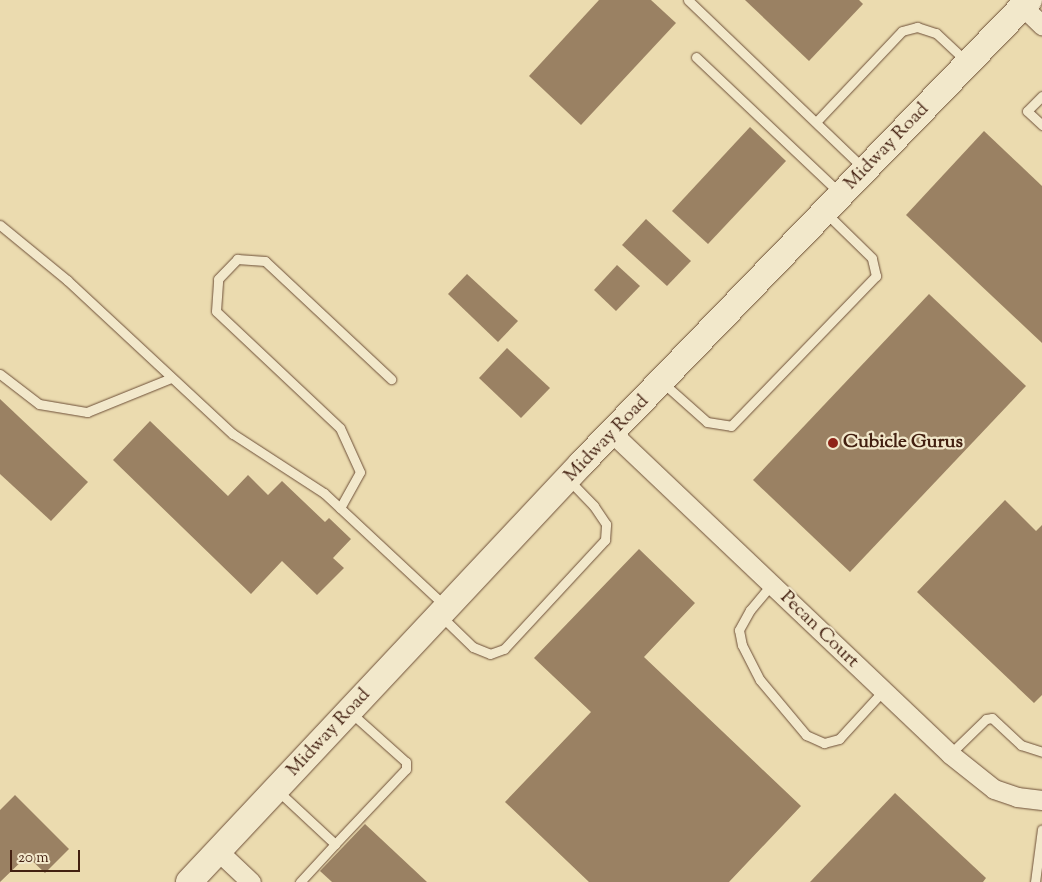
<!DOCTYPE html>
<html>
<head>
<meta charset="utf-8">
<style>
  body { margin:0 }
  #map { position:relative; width:1042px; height:882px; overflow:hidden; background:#ebdbaf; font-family:"Sorts Mill Goudy",serif }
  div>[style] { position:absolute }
  .building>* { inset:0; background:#9a8163 }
  .roads { filter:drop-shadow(0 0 1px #6d4f38) drop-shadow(0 0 1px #6d4f38) }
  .service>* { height:9px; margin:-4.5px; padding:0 4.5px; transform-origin:4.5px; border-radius:4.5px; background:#f2e8cb }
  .minor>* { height:19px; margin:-9.5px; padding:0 9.5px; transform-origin:9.5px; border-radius:9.5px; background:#f2e8cb }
  .secondary>* { height:26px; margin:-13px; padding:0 13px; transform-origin:13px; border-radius:13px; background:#f2e8cb }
  .dots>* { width:14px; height:14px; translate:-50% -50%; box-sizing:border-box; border:2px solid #f2e8cb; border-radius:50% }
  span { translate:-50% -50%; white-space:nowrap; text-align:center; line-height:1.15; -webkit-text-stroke:4.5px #f2e8cb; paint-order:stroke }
  .street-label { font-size:19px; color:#432011 }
  .poi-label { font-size:19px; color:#432011; font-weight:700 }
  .left { translate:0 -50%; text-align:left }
  .scale { position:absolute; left:10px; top:850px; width:70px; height:22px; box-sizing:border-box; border:2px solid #432011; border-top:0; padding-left:6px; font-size:15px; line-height:18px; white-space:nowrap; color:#432011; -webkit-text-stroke:4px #f2e8cb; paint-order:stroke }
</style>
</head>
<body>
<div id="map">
  <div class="building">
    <div style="clip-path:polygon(599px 0,651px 0,676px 23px,581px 125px,529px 76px)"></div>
    <div style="clip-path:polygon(745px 0,859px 0,863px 4px,809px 61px)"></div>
    <div style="clip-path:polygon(750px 127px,786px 161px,708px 244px,672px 211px)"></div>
    <div style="clip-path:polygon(984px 131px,1042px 186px,1042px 343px,906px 215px)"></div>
    <div style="clip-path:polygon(646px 219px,691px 261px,667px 286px,622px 245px)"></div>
    <div style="clip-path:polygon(617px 265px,640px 286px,616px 311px,594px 290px)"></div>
    <div style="clip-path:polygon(467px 274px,518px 321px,498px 342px,448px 294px)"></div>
    <div style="clip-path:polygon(929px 294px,1026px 386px,850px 572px,753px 480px)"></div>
    <div style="clip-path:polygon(507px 348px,550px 388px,521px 418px,479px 378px)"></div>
    <div style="clip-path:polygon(0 399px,88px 482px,51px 521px,0 474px)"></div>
    <div style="clip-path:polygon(150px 421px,228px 496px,248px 475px,268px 495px,282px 481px,325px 522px,329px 518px,351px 539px,333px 558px,344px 568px,317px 595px,282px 561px,251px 594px,113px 460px)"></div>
    <div style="clip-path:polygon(1005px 500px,1036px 531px,1042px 525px,1042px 695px,1034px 703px,917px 592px)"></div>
    <div style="clip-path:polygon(639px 549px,695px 603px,644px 657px,801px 806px,729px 882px,589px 882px,505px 802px,591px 712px,534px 658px)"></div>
    <div style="clip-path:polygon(895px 793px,986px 878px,983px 882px,810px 882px)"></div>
    <div style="clip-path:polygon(15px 795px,69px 849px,45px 873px,27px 856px,0 882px,0 810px)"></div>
    <div style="clip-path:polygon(365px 824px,427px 882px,332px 882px,320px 871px)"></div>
  </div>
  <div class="roads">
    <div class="service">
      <div style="left:688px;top:0;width:243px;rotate:43.8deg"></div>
      <div style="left:696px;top:57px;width:197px;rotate:43.4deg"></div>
      <div style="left:1042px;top:96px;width:21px;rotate:135deg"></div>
      <div style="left:1027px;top:111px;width:21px;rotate:43deg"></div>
      <div style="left:816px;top:122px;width:125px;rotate:-46.6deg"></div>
      <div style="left:902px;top:31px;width:16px;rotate:-15deg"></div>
      <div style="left:917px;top:27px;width:20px;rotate:18deg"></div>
      <div style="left:936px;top:33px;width:41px;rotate:43deg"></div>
      <div style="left:0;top:225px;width:87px;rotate:39.4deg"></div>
      <div style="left:67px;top:280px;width:226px;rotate:42.9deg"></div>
      <div style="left:233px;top:434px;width:108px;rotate:33deg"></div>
      <div style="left:324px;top:493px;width:166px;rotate:43deg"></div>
      <div style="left:0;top:374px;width:49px;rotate:37.6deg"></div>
      <div style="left:39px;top:404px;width:49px;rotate:9.5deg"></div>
      <div style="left:87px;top:412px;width:91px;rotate:-22deg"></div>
      <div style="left:662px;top:382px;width:60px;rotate:41.6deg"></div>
      <div style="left:707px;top:422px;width:24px;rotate:9deg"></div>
      <div style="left:731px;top:426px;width:209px;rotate:-46deg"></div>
      <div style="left:876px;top:276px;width:18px;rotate:-103deg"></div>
      <div style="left:872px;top:258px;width:63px;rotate:-135.6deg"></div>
      <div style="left:340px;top:508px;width:41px;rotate:-60.9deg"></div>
      <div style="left:360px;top:472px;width:48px;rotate:-114.4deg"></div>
      <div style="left:340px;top:428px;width:170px;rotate:-136.7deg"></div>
      <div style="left:216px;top:311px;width:32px;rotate:-86deg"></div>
      <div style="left:218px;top:279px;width:28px;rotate:-46deg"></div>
      <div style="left:237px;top:259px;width:28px;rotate:4deg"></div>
      <div style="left:265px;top:261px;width:173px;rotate:43.1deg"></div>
      <div style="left:771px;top:585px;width:33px;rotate:130deg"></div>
      <div style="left:750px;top:610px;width:23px;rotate:119deg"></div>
      <div style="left:739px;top:630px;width:15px;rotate:79deg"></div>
      <div style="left:742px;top:645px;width:39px;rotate:63deg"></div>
      <div style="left:760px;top:680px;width:72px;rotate:50.1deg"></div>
      <div style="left:806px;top:735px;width:20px;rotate:24deg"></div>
      <div style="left:824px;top:743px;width:16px;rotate:-15deg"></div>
      <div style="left:839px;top:739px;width:65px;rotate:-47.5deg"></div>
      <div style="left:442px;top:617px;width:43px;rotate:44.1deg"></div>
      <div style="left:473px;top:647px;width:18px;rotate:22deg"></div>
      <div style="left:490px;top:654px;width:15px;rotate:-20deg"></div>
      <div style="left:504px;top:649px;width:149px;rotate:-47.2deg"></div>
      <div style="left:605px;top:540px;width:16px;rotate:-86deg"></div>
      <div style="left:606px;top:524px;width:22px;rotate:-124deg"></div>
      <div style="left:594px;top:506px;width:36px;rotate:-134deg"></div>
      <div style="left:950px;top:754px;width:50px;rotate:-44.2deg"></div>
      <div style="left:986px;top:719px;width:6px;rotate:-9deg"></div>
      <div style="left:992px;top:718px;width:40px;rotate:43deg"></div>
      <div style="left:1021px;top:745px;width:22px;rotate:18deg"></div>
      <div style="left:278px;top:791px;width:78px;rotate:42.9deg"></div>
      <div style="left:335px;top:844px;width:52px;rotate:132.6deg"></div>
      <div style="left:335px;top:844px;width:103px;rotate:-46.6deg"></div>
      <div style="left:406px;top:769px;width:7px;rotate:-90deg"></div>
      <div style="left:406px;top:762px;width:75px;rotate:-138.2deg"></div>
      <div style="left:1035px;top:882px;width:53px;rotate:-82.5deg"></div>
    </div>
    <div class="minor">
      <div style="left:1022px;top:6px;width:28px;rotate:44deg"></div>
      <div style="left:612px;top:433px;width:466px;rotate:43.5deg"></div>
      <div style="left:950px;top:754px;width:56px;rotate:38.5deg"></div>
      <div style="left:994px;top:789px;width:24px;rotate:19deg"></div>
      <div style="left:1017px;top:797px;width:25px;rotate:7deg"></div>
      <div style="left:218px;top:851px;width:45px;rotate:43.2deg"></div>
    </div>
    <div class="secondary">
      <div style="left:189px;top:882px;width:573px;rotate:-46.84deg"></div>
      <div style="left:581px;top:464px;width:645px;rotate:-46.01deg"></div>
    </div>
  </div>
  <div class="dots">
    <div style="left:833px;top:443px;background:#8f2418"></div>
  </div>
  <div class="street-label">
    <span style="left:887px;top:147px;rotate:-46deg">Midway Road</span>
    <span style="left:607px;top:439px;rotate:-46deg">Midway Road</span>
    <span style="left:819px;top:630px;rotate:44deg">Pecan Court</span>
    <span style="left:329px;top:733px;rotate:-47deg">Midway Road</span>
  </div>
  <div class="poi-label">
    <span class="left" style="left:843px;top:443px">Cubicle Gurus</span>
  </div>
  <div class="scale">20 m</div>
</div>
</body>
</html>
